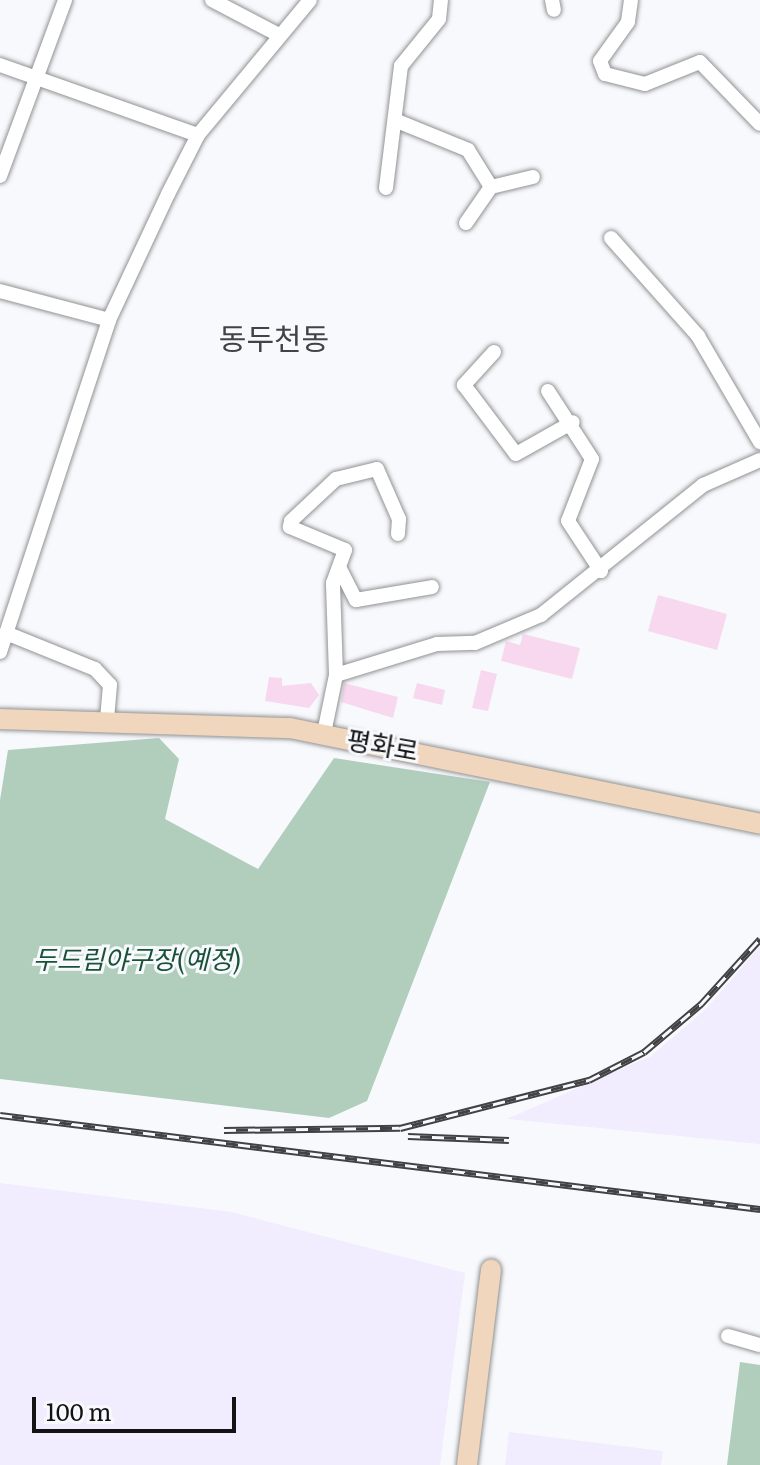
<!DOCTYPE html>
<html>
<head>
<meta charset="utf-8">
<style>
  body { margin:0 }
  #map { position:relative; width:760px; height:1465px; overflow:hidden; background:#f8f9fc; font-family:Literata,"Noto Sans KR",serif }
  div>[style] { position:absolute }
  .industrial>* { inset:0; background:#f1ecfe }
  .green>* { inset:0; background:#b1cebd }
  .building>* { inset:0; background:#f7d8ee }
  .roads { filter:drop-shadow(0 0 2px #919294) drop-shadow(0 0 2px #919294) }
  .street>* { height:14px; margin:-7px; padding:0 7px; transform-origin:7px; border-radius:7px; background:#fff }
  .secondary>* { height:20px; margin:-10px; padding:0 10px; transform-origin:10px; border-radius:10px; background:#f0d6bc }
  .rail>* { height:7px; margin-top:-3.5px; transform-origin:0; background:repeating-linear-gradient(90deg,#f8f9fc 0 12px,#424244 0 24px); box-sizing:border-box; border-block:2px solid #424244 }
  span { translate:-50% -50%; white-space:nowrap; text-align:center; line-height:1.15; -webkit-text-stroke:6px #f8f9fc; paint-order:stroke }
  .street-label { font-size:26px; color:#131314 }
  .park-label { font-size:26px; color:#195238; font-style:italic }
  .quarter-label { font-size:30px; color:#434345 }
  .scale { position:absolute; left:32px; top:1397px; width:204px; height:36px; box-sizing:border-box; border:4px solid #131314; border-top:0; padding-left:10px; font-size:24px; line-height:28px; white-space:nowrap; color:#131314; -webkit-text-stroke:6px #f8f9fc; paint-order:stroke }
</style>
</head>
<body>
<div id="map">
  <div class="industrial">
    <div style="clip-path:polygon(760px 946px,760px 1144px,507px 1119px,651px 1056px,706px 1009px)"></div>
    <div style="clip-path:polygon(0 1183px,231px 1212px,465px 1273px,440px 1465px,0 1465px)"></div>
    <div style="clip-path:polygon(509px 1432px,663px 1451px,661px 1465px,505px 1465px)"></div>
  </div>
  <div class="green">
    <div style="clip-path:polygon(159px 738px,179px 759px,165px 819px,258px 869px,334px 758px,490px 782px,367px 1101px,329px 1118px,0 1079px,0 800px,8px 750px)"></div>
    <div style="clip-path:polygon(740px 1362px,760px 1365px,760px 1465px,727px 1465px)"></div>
  </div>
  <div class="building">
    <div style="clip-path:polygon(658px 595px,727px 614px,717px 650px,648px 631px)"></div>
    <div style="clip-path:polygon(523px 634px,580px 648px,572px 679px,501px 661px,506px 641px,520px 645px)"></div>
    <div style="clip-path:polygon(481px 670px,497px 674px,488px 711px,472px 708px)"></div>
    <div style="clip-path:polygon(269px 677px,282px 678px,282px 686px,311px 683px,319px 695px,309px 708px,265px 701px)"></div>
    <div style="clip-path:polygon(344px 683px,398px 697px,393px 718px,341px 702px)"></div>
    <div style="clip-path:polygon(417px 683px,445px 690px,442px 705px,413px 698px)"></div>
  </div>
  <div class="roads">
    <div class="street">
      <div style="left:212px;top:0;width:76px;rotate:27.6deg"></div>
      <div style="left:552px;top:0;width:10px;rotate:79deg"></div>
      <div style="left:631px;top:0;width:22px;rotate:98deg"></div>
      <div style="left:628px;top:22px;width:48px;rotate:125.7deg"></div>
      <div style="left:600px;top:61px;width:14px;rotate:69deg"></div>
      <div style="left:605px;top:74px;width:41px;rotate:14deg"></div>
      <div style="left:645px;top:84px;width:59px;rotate:-21.8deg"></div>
      <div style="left:700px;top:62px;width:86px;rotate:45.9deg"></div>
      <div style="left:0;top:65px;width:210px;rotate:19.5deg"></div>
      <div style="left:397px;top:121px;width:77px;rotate:22.2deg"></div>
      <div style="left:468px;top:150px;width:44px;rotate:58.1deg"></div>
      <div style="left:0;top:176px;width:188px;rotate:-69.7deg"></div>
      <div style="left:386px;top:188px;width:123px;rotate:-83deg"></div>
      <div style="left:401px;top:66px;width:60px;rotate:-51deg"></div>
      <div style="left:439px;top:19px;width:19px;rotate:-84deg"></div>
      <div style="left:466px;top:223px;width:44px;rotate:-55.2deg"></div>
      <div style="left:491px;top:187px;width:43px;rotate:-13.4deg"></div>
      <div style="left:611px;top:238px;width:131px;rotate:48.4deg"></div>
      <div style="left:698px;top:336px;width:123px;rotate:59.7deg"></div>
      <div style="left:0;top:291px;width:113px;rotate:14.9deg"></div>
      <div style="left:494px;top:352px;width:45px;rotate:132.3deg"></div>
      <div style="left:464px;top:385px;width:86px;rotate:53deg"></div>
      <div style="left:516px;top:454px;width:65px;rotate:-29.3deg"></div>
      <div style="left:548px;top:391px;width:81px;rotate:57.1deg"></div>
      <div style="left:592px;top:459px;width:66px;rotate:111.2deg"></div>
      <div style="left:568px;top:521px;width:60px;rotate:56.6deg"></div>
      <div style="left:340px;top:569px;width:35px;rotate:63deg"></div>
      <div style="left:356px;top:600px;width:77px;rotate:-9.7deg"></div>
      <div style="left:6px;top:633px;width:96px;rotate:22deg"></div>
      <div style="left:95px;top:669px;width:22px;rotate:47deg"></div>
      <div style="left:110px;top:685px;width:35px;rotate:95deg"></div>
      <div style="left:0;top:652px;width:349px;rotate:-71.8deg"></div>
      <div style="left:109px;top:320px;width:139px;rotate:-64.9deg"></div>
      <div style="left:168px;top:194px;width:66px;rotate:-63deg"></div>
      <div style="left:198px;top:135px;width:175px;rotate:-50.3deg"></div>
      <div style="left:336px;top:675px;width:106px;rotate:-17.1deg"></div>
      <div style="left:437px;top:644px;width:38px;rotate:-2deg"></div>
      <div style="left:475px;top:643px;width:72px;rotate:-23deg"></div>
      <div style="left:541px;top:615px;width:208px;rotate:-38.7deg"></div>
      <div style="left:703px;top:485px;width:62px;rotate:-23.7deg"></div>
      <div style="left:324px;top:733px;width:59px;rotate:-78.3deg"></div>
      <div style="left:336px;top:675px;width:92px;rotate:-91.9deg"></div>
      <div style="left:333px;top:583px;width:35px;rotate:-70deg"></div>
      <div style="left:345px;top:550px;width:60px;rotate:-157.3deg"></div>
      <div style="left:290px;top:527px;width:6px;rotate:-81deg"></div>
      <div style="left:291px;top:521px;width:62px;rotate:-43deg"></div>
      <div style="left:336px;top:479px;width:42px;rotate:-13.7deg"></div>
      <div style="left:377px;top:469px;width:55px;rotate:66.3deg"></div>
      <div style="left:399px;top:519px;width:15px;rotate:94deg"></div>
      <div style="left:728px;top:1336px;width:33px;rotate:16deg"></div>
    </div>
    <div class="secondary">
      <div style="left:0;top:719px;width:290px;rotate:1.8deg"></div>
      <div style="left:290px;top:728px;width:480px;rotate:11.5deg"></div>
      <div style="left:467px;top:1465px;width:197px;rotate:-83deg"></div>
    </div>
  </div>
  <div class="rail">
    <div style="left:0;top:1115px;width:766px;rotate:7.05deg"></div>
    <div style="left:224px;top:1130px;width:176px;rotate:-0.7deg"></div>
    <div style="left:400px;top:1128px;width:195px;rotate:-14.3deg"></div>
    <div style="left:589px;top:1080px;width:62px;rotate:-27deg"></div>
    <div style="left:644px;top:1052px;width:75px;rotate:-40.1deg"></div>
    <div style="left:701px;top:1004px;width:88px;rotate:-47.8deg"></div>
    <div style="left:408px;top:1136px;width:101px;rotate:2.3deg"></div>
  </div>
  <div class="street-label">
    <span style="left:383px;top:744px;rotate:10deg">평화로</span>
  </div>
  <div class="park-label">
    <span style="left:137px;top:958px">두드림야구장(예정)</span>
  </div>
  <div class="quarter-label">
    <span style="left:274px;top:337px">동두천동</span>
  </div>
  <div class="scale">100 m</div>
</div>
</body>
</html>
